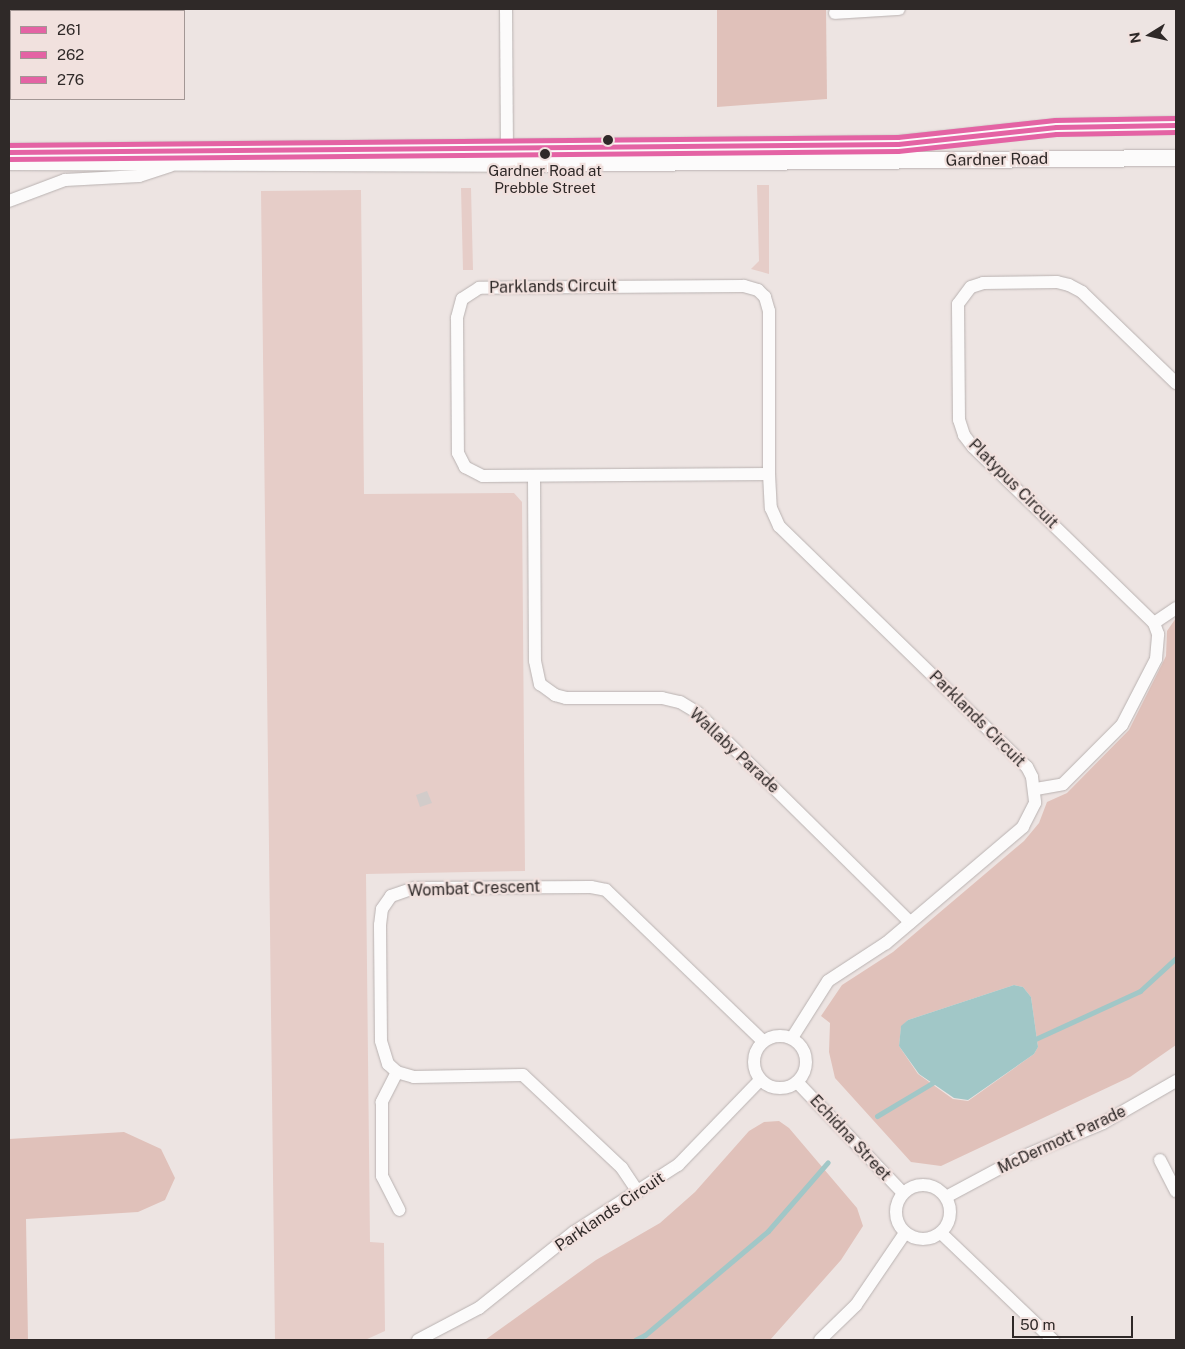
<!DOCTYPE html>
<html>
<head>
<meta charset="utf-8">
<style>
  body { margin:0 }
  #map { position:relative; width:1185px; height:1349px; overflow:hidden; background:#ede4e2; font-family:"Public Sans",sans-serif }
  div>[style] { position:absolute }
  .green>* { inset:0; background:#e6cdc8 }
  .forest>* { inset:0; background:#e0c1ba }
  .water>* { inset:0; background:#a1c7c7 }
  .stream>* { height:5px; margin:-2.5px; padding:0 2.5px; transform-origin:2.5px; border-radius:2.5px; background:#a1c7c7 }
  .building>* { inset:0; background:#d2ccca }
  .roads { filter:drop-shadow(0 0 1px #b9b2b1) drop-shadow(0 0 1px #b9b2b1) }
  .minor>* { height:12px; margin:-6px; padding:0 6px; transform-origin:6px; border-radius:6px; background:#fcfbfb }
  .minor>.ring { margin:-6px; padding:0; box-sizing:content-box; background:none; border:12px solid #fcfbfb; border-radius:50% }
  .tertiary>* { height:16px; margin:-8px; padding:0 8px; transform-origin:8px; border-radius:8px; background:#fcfbfb }
  .bus-1>* { height:5px; margin:-2.5px; padding:0 2.5px; transform-origin:2.5px; border-radius:2.5px; background:#e463a4 }
  .bus-2>* { height:5px; margin:-2.5px; padding:0 2.5px; transform-origin:2.5px; border-radius:2.5px; background:#e463a4 }
  .bus-3>* { height:5px; margin:-2.5px; padding:0 2.5px; transform-origin:2.5px; border-radius:2.5px; background:#e463a4 }
  .dots>* { width:14px; height:14px; translate:-50% -50%; box-sizing:border-box; border:2px solid #f1e1de; border-radius:50% }
  span { translate:-50% -50%; white-space:nowrap; text-align:center; line-height:1.15; -webkit-text-stroke:4.5px #f1e1de; paint-order:stroke }
  .bus-label { font-size:15px; color:#2f2928 }
  .street-label { font-size:16px; color:#2f2928 }
  .frame { position:absolute; inset:0; border:10px solid #2f2928; pointer-events:none }
  .legend { position:absolute; left:10px; top:10px; width:175px; height:90px; box-sizing:border-box; background:#f1e1de; border:1px solid #a39795; margin:0; padding:6px 9px; list-style:none; font-size:15px; color:#2f2928 }
  .legend li { display:flex; align-items:center; gap:10px; height:25px }
  .legend b { width:25px; border:1px solid #a39795 }
  .north { position:absolute; left:1125px; top:10px; width:50px; height:50px; -webkit-text-stroke:4px #f1e1de; paint-order:stroke; rotate:260deg; font-size:14px; font-weight:700; line-height:20px; text-align:center; color:#2f2928 }
  .north::after { content:''; display:block; margin:auto; width:18px; height:22px; background:#2f2928; clip-path:polygon(50% 0,100% 100%,50% 72%,0 100%) }
  .scale { position:absolute; left:1012px; top:1316px; width:121px; height:22px; box-sizing:border-box; border:2px solid #2f2928; border-top:0; padding-left:6px; font-size:15px; line-height:18px; white-space:nowrap; color:#2f2928; -webkit-text-stroke:4px #f1e1de; paint-order:stroke }
</style>
</head>
<body>
<div id="map">
  <div class="green">
    <div style="clip-path:polygon(757px 185px,769px 185px,769px 274px,751px 269px,759px 261px)"></div>
    <div style="clip-path:polygon(471px 188px,473px 270px,463px 270px,461px 188px)"></div>
    <div style="clip-path:polygon(361px 190px,364px 494px,514px 493px,522px 502px,525px 871px,366px 874px,370px 1242px,384px 1243px,385px 1331px,365px 1340px,275px 1340px,261px 191px)"></div>
  </div>
  <div class="forest">
    <div style="clip-path:polygon(717px 9px,826px 9px,827px 99px,717px 107px)"></div>
    <div style="clip-path:polygon(evenodd,1176px 618px,1176px 1045px,1130px 1077px,941px 1166px,911px 1162px,835px 1078px,829px 1052px,830px 1023px,821px 1016px,842px 985px,893px 952px,1024px 841px,1039px 823px,1047px 802px,1067px 793px,1129px 730px,1166px 656px,1167px 631px,1176px 618px,1014px 985px,1023px 987px,1031px 997px,1038px 1047px,1034px 1054px,968px 1101px,953px 1099px,918px 1074px,899px 1046px,901px 1027px,908px 1020px,1014px 985px)"></div>
    <div style="clip-path:polygon(779px 1121px,789px 1128px,857px 1208px,863px 1226px,841px 1260px,770px 1340px,485px 1340px,596px 1260px,660px 1223px,695px 1192px,749px 1131px,764px 1122px)"></div>
    <div style="clip-path:polygon(124px 1132px,161px 1149px,175px 1178px,165px 1200px,138px 1212px,26px 1219px,28px 1340px,9px 1340px,9px 1139px)"></div>
  </div>
  <div class="water">
    <div style="clip-path:polygon(1014px 985px,1023px 987px,1031px 997px,1038px 1047px,1034px 1054px,968px 1100px,954px 1098px,919px 1074px,899px 1046px,901px 1026px,908px 1020px)"></div>
  </div>
  <div class="stream">
    <div style="left:1031px;top:1041px;width:120px;rotate:-24.6deg"></div>
    <div style="left:1140px;top:991px;width:49px;rotate:-42.5deg"></div>
    <div style="left:877px;top:1116px;width:66px;rotate:-30.8deg"></div>
    <div style="left:635px;top:1340px;width:11px;rotate:-27deg"></div>
    <div style="left:645px;top:1335px;width:161px;rotate:-40.2deg"></div>
    <div style="left:768px;top:1231px;width:91px;rotate:-49deg"></div>
  </div>
  <div class="building">
    <div style="clip-path:polygon(427px 791px,432px 803px,420px 807px,416px 795px)"></div>
  </div>
  <div class="roads">
    <div class="minor">
      <div style="left:506px;top:9px;width:137px;rotate:89.6deg"></div>
      <div style="left:835px;top:13px;width:64px;rotate:-3.6deg"></div>
      <div style="left:9px;top:201px;width:60px;rotate:-20.6deg"></div>
      <div style="left:65px;top:180px;width:74px;rotate:-3.1deg"></div>
      <div style="left:139px;top:176px;width:33px;rotate:-18deg"></div>
      <div style="left:769px;top:474px;width:163px;rotate:-90deg"></div>
      <div style="left:769px;top:311px;width:15px;rotate:-106deg"></div>
      <div style="left:765px;top:297px;width:10px;rotate:-135deg"></div>
      <div style="left:758px;top:290px;width:15px;rotate:-164deg"></div>
      <div style="left:744px;top:286px;width:265px;rotate:179.6deg"></div>
      <div style="left:479px;top:288px;width:20px;rotate:147deg"></div>
      <div style="left:462px;top:299px;width:20px;rotate:105deg"></div>
      <div style="left:457px;top:318px;width:135px;rotate:89.6deg"></div>
      <div style="left:458px;top:453px;width:16px;rotate:63deg"></div>
      <div style="left:465px;top:467px;width:20px;rotate:27deg"></div>
      <div style="left:483px;top:476px;width:286px;rotate:-0.4deg"></div>
      <div style="left:769px;top:474px;width:34px;rotate:87deg"></div>
      <div style="left:771px;top:508px;width:20px;rotate:66deg"></div>
      <div style="left:779px;top:526px;width:346px;rotate:44.2deg"></div>
      <div style="left:1027px;top:767px;width:11px;rotate:63deg"></div>
      <div style="left:1032px;top:777px;width:26px;rotate:83deg"></div>
      <div style="left:1035px;top:803px;width:27px;rotate:117deg"></div>
      <div style="left:1023px;top:827px;width:180px;rotate:139.7deg"></div>
      <div style="left:886px;top:943px;width:69px;rotate:146.8deg"></div>
      <div style="left:828px;top:981px;width:67px;rotate:122.3deg"></div>
      <div style="left:534px;top:477px;width:184px;rotate:89.7deg"></div>
      <div style="left:535px;top:661px;width:24px;rotate:78deg"></div>
      <div style="left:540px;top:684px;width:19px;rotate:36deg"></div>
      <div style="left:555px;top:695px;width:11px;rotate:15deg"></div>
      <div style="left:566px;top:698px;width:96px"></div>
      <div style="left:662px;top:698px;width:18px;rotate:13deg"></div>
      <div style="left:680px;top:702px;width:21px;rotate:31deg"></div>
      <div style="left:698px;top:713px;width:298px;rotate:44.6deg"></div>
      <div style="left:1154px;top:623px;width:27px;rotate:-34deg"></div>
      <div style="left:1036px;top:789px;width:27px;rotate:-10deg"></div>
      <div style="left:1063px;top:784px;width:83px;rotate:-45deg"></div>
      <div style="left:1122px;top:725px;width:74px;rotate:-62.7deg"></div>
      <div style="left:1156px;top:659px;width:25px;rotate:-85deg"></div>
      <div style="left:1158px;top:634px;width:12px;rotate:-110deg"></div>
      <div style="left:1154px;top:623px;width:252px;rotate:-135.8deg"></div>
      <div style="left:973px;top:447px;width:15px;rotate:-127deg"></div>
      <div style="left:964px;top:435px;width:16px;rotate:-108deg"></div>
      <div style="left:959px;top:420px;width:116px;rotate:-90.5deg"></div>
      <div style="left:958px;top:304px;width:21px;rotate:-53deg"></div>
      <div style="left:971px;top:287px;width:13px;rotate:-18deg"></div>
      <div style="left:983px;top:283px;width:74px;rotate:-0.8deg"></div>
      <div style="left:1057px;top:282px;width:12px;rotate:14deg"></div>
      <div style="left:1069px;top:285px;width:15px;rotate:28deg"></div>
      <div style="left:1082px;top:292px;width:131px;rotate:44.1deg"></div>
      <div class="ring" style="left:754px;top:1036px;width:40px;height:40px"></div>
      <div style="left:397px;top:1072px;width:34px;rotate:117deg"></div>
      <div style="left:382px;top:1102px;width:74px;rotate:90deg"></div>
      <div style="left:382px;top:1176px;width:38px;rotate:63deg"></div>
      <div style="left:797px;top:1082px;width:153px;rotate:46.3deg"></div>
      <div style="left:1160px;top:1160px;width:35px;rotate:63deg"></div>
      <div class="ring" style="left:896px;top:1185px;width:42px;height:42px"></div>
      <div style="left:638px;top:1192px;width:29px;rotate:-124deg"></div>
      <div style="left:622px;top:1168px;width:136px;rotate:-136.8deg"></div>
      <div style="left:523px;top:1075px;width:109px;rotate:178.9deg"></div>
      <div style="left:414px;top:1077px;width:18px;rotate:-164deg"></div>
      <div style="left:397px;top:1072px;width:12px;rotate:-138deg"></div>
      <div style="left:388px;top:1064px;width:24px;rotate:-107deg"></div>
      <div style="left:381px;top:1041px;width:116px;rotate:-90.5deg"></div>
      <div style="left:380px;top:925px;width:16px;rotate:-83deg"></div>
      <div style="left:382px;top:909px;width:16px;rotate:-55deg"></div>
      <div style="left:391px;top:896px;width:24px;rotate:-19deg"></div>
      <div style="left:414px;top:888px;width:177px;rotate:-0.3deg"></div>
      <div style="left:591px;top:887px;width:15px;rotate:11deg"></div>
      <div style="left:606px;top:890px;width:218px;rotate:43.9deg"></div>
      <div style="left:946px;top:1197px;width:81px;rotate:-28.2deg"></div>
      <div style="left:1017px;top:1159px;width:93px;rotate:-22.7deg"></div>
      <div style="left:1103px;top:1123px;width:84px;rotate:-29.9deg"></div>
      <div style="left:941px;top:1233px;width:155px;rotate:43.7deg"></div>
      <div style="left:418px;top:1340px;width:69px;rotate:-27.7deg"></div>
      <div style="left:479px;top:1308px;width:122px;rotate:-38.7deg"></div>
      <div style="left:574px;top:1232px;width:124px;rotate:-32.8deg"></div>
      <div style="left:678px;top:1165px;width:118px;rotate:-46deg"></div>
      <div style="left:820px;top:1340px;width:50px;rotate:-44.2deg"></div>
      <div style="left:856px;top:1305px;width:87px;rotate:-55.8deg"></div>
    </div>
    <div class="tertiary">
      <div style="left:9px;top:152px;width:889px;rotate:-0.52deg"></div>
      <div style="left:898px;top:144px;width:159px;rotate:-6.1deg"></div>
      <div style="left:1056px;top:127px;width:120px;rotate:-1deg"></div>
      <div style="left:9px;top:162px;width:498px;rotate:0.2deg"></div>
      <div style="left:507px;top:164px;width:669px;rotate:-0.51deg"></div>
    </div>
  </div>
  <div class="bus-1">
    <div style="left:9px;top:152px;width:889px;rotate:-0.52deg"></div>
    <div style="left:898px;top:144px;width:159px;rotate:-6.1deg"></div>
    <div style="left:1056px;top:127px;width:120px;rotate:-1deg"></div>
  </div>
  <div class="bus-2">
    <div style="left:9px;top:159px;width:889px;rotate:-0.52deg"></div>
    <div style="left:898px;top:151px;width:159px;rotate:-6.1deg"></div>
    <div style="left:1056px;top:134px;width:120px;rotate:-1deg"></div>
  </div>
  <div class="bus-3">
    <div style="left:9px;top:145px;width:889px;rotate:-0.52deg"></div>
    <div style="left:898px;top:137px;width:158px;rotate:-6.2deg"></div>
    <div style="left:1055px;top:120px;width:121px;rotate:-0.9deg"></div>
  </div>
  <div class="dots">
    <div style="left:608px;top:140px;background:#2f2928"></div>
    <div style="left:545px;top:154px;background:#2f2928"></div>
  </div>
  <div class="bus-label">
    <span style="left:545px;top:179px">Gardner Road at<br>Prebble Street</span>
  </div>
  <div class="street-label">
    <span style="left:997px;top:160px;rotate:-1deg">Gardner Road</span>
    <span style="left:553px;top:287px;rotate:-1deg">Parklands Circuit</span>
    <span style="left:1013px;top:484px;rotate:45deg">Platypus Circuit</span>
    <span style="left:977px;top:719px;rotate:45deg">Parklands Circuit</span>
    <span style="left:734px;top:751px;rotate:43deg">Wallaby Parade</span>
    <span style="left:474px;top:889px;rotate:-2deg">Wombat Crescent</span>
    <span style="left:850px;top:1138px;rotate:47deg">Echidna Street</span>
    <span style="left:1062px;top:1140px;rotate:-25deg">McDermott Parade</span>
    <span style="left:610px;top:1212px;rotate:-34deg">Parklands Circuit</span>
  </div>
  <div class="frame"></div>
  <ul class="legend">
  <li><b style="height:6px;background:#e463a4"></b>261</li>
  <li><b style="height:6px;background:#e463a4"></b>262</li>
  <li><b style="height:6px;background:#e463a4"></b>276</li>
  </ul>
  <div class="north">N</div>
  <div class="scale">50 m</div>
</div>
</body>
</html>
